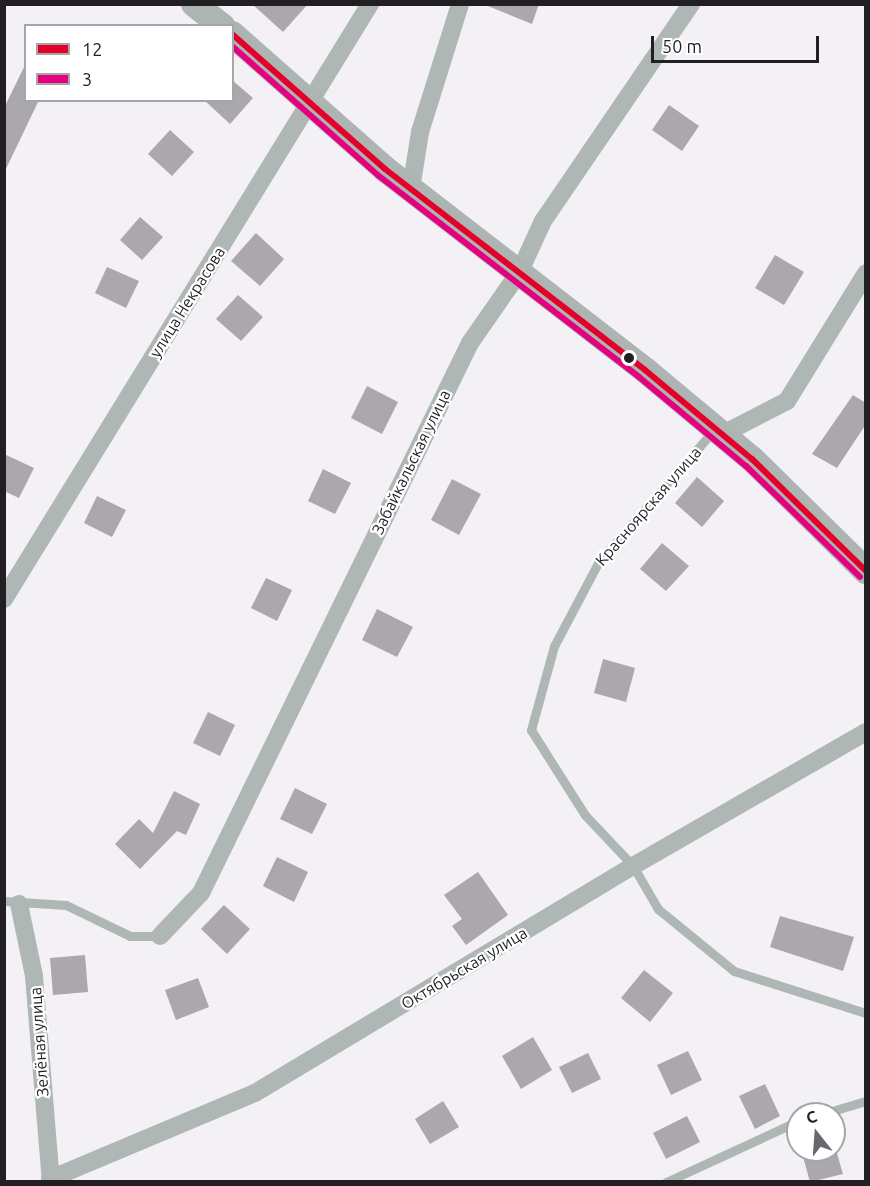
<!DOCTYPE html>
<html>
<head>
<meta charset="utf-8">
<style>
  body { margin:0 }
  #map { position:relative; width:870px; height:1186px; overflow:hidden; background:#f3f0f6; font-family:Ubuntu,sans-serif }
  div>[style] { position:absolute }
  .building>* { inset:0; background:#aaa8ac }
  .lane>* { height:9px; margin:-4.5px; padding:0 4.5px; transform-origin:4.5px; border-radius:4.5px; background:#aeb7b3 }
  .street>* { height:18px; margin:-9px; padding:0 9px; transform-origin:9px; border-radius:9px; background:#aeb7b3 }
  .secondary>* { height:26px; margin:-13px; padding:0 13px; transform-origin:13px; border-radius:13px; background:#adb5b3 }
  .bus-1>* { height:6px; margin:-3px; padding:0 3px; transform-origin:3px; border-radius:3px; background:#e4002b }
  .bus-2>* { height:6px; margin:-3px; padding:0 3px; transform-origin:3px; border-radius:3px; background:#e5007d }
  .dots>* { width:16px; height:16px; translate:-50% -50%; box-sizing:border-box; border:3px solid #fff; border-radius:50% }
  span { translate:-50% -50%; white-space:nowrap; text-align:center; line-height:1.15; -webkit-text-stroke:4.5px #fff; paint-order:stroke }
  .street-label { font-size:16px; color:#211f23 }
  .frame { position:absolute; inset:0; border:6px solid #211f23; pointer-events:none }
  .legend { position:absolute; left:24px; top:24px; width:210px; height:78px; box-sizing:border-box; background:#fff; border:2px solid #a6a5a7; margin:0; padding:8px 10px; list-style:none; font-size:18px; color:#211f23 }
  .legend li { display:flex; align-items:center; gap:12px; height:30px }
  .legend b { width:30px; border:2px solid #a6a5a7 }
  .north { position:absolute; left:786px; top:1102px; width:60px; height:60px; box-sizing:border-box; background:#fff; border:2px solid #a6a5a7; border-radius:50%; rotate:343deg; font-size:16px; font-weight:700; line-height:24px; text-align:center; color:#211f23 }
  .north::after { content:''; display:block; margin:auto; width:21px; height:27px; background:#6a686d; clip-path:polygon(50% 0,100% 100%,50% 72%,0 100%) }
  .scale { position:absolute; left:651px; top:36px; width:168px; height:27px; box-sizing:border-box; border:3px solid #211f23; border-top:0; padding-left:8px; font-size:18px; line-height:21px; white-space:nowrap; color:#211f23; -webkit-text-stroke:4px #fff; paint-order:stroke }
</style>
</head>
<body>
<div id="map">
  <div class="building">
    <div style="clip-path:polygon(252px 4px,308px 4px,283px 32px)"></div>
    <div style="clip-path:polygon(483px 4px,539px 4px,532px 24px)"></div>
    <div style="clip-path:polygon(26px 63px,26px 100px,39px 100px,4px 173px,4px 108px)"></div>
    <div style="clip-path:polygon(232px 80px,253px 98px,230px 124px,204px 100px,232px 100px)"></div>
    <div style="clip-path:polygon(669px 105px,699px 126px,682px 151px,652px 130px)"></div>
    <div style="clip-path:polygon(170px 130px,194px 152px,172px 176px,148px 154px)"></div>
    <div style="clip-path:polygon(140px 217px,163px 237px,142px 260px,120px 240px)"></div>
    <div style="clip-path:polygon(256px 233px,284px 259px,260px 286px,231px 261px)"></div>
    <div style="clip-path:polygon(775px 255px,804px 272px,784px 305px,755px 288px)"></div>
    <div style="clip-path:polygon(107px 267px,139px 281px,126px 308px,95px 293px)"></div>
    <div style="clip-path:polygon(238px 295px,263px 317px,241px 341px,216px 319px)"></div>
    <div style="clip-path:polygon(367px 386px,398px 402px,382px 434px,351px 418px)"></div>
    <div style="clip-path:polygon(853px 395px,866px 403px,866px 424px,837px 468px,812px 454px)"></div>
    <div style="clip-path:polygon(4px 454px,34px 468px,19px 498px,4px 491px)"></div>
    <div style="clip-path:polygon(323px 469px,351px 483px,335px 514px,308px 501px)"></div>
    <div style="clip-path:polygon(697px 477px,724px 501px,702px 527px,675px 503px)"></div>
    <div style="clip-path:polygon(452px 479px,481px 494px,459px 535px,431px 520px)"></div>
    <div style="clip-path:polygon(97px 496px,126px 510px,112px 537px,84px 523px)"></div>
    <div style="clip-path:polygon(662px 543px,689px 566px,666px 591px,640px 569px)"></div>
    <div style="clip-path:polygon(266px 578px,292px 590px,277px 621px,251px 608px)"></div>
    <div style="clip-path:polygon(377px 609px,413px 627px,397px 657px,362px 640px)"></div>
    <div style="clip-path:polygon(603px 659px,635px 668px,626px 702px,594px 693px)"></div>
    <div style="clip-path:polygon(208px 712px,235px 725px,220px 756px,193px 743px)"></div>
    <div style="clip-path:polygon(295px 788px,327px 804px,312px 834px,280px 819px)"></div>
    <div style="clip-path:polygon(174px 791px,200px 804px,186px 835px,177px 831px,140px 869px,115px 844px,139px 819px,153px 833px)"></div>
    <div style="clip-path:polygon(277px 857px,308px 872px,294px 902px,263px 886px)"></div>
    <div style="clip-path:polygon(478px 872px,508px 915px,466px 945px,452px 926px,462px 919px,444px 895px)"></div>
    <div style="clip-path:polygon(224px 905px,250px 929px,227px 954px,201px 929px)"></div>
    <div style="clip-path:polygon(780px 916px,854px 937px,843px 971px,770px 947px)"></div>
    <div style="clip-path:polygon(85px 955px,88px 992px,53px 995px,50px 958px)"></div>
    <div style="clip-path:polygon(644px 970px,673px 993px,650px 1022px,621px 998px)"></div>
    <div style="clip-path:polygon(198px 978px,209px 1007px,176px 1020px,165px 990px)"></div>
    <div style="clip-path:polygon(533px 1037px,552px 1070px,521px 1089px,502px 1056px)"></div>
    <div style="clip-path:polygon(688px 1051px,702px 1080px,671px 1095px,657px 1065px)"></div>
    <div style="clip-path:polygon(588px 1053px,601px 1079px,572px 1093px,559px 1067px)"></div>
    <div style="clip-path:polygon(765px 1084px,780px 1116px,755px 1129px,739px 1096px)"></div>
    <div style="clip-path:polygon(443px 1101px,459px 1127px,430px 1144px,415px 1119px)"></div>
    <div style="clip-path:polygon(687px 1116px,700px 1142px,666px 1159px,653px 1133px)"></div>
    <div style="clip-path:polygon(814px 1150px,836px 1150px,843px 1174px,810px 1182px,802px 1153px)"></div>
  </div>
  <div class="lane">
    <div style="left:713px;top:431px;width:175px;rotate:131.1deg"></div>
    <div style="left:598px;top:563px;width:94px;rotate:117.9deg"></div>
    <div style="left:554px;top:646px;width:87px;rotate:105.3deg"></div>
    <div style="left:531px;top:730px;width:101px;rotate:57.6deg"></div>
    <div style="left:585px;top:815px;width:70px;rotate:46.7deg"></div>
    <div style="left:633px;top:866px;width:50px;rotate:59.8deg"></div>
    <div style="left:658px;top:909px;width:98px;rotate:39.2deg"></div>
    <div style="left:734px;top:971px;width:139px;rotate:17.7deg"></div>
    <div style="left:4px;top:901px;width:62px;rotate:3.7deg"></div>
    <div style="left:66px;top:905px;width:71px;rotate:25.8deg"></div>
    <div style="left:130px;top:936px;width:30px"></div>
    <div style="left:822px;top:1114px;width:46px;rotate:-16.5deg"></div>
    <div style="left:666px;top:1182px;width:145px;rotate:-24.8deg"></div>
  </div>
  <div class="street">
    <div style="left:411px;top:189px;width:58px;rotate:-81deg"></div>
    <div style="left:420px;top:132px;width:134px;rotate:-72.6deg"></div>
    <div style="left:723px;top:434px;width:72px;rotate:-27.3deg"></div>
    <div style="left:787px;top:401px;width:150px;rotate:-58.3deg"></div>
    <div style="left:4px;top:599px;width:699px;rotate:-58.4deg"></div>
    <div style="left:19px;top:904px;width:74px;rotate:78.2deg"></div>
    <div style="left:34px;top:976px;width:207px;rotate:85.3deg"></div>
    <div style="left:160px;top:936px;width:59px;rotate:-46.4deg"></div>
    <div style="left:201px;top:893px;width:612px;rotate:-63.94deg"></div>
    <div style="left:470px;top:343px;width:88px;rotate:-55.2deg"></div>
    <div style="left:520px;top:271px;width:55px;rotate:-65.3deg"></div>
    <div style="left:543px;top:221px;width:263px;rotate:-55.7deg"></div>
    <div style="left:50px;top:1179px;width:222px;rotate:-22.8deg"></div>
    <div style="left:255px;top:1093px;width:441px;rotate:-31deg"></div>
    <div style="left:633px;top:866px;width:269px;rotate:-29.9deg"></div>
  </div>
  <div class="secondary">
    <div style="left:194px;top:4px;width:36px;rotate:38deg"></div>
    <div style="left:232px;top:34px;width:204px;rotate:41.4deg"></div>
    <div style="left:385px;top:169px;width:329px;rotate:37.7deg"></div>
    <div style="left:645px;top:370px;width:139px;rotate:39.8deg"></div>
    <div style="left:752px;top:459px;width:160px;rotate:44.5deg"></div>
  </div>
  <div class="bus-1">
    <div style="left:232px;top:34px;width:204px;rotate:41.4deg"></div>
    <div style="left:385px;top:169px;width:329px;rotate:37.7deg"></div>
    <div style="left:645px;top:370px;width:139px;rotate:39.8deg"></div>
    <div style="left:752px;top:459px;width:160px;rotate:44.5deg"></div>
  </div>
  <div class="bus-2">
    <div style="left:232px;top:46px;width:196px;rotate:41.5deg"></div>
    <div style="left:379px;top:176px;width:329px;rotate:37.7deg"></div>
    <div style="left:639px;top:377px;width:139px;rotate:39.8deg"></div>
    <div style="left:746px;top:466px;width:159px;rotate:44.2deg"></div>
  </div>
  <div class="dots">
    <div style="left:629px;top:358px;background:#211f23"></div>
  </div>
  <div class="street-label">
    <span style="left:187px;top:302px;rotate:-58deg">улица Некрасова</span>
    <span style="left:411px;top:462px;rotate:-64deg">Забайкальская улица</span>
    <span style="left:648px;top:506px;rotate:-49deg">Красноярская улица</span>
    <span style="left:464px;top:968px;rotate:-31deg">Октябрьская улица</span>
    <span style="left:39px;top:1042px;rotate:-94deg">Зелёная улица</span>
  </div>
  <div class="frame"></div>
  <ul class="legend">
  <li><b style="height:8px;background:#e4002b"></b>12</li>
  <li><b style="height:8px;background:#e5007d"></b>3</li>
  </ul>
  <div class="north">С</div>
  <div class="scale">50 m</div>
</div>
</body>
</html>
